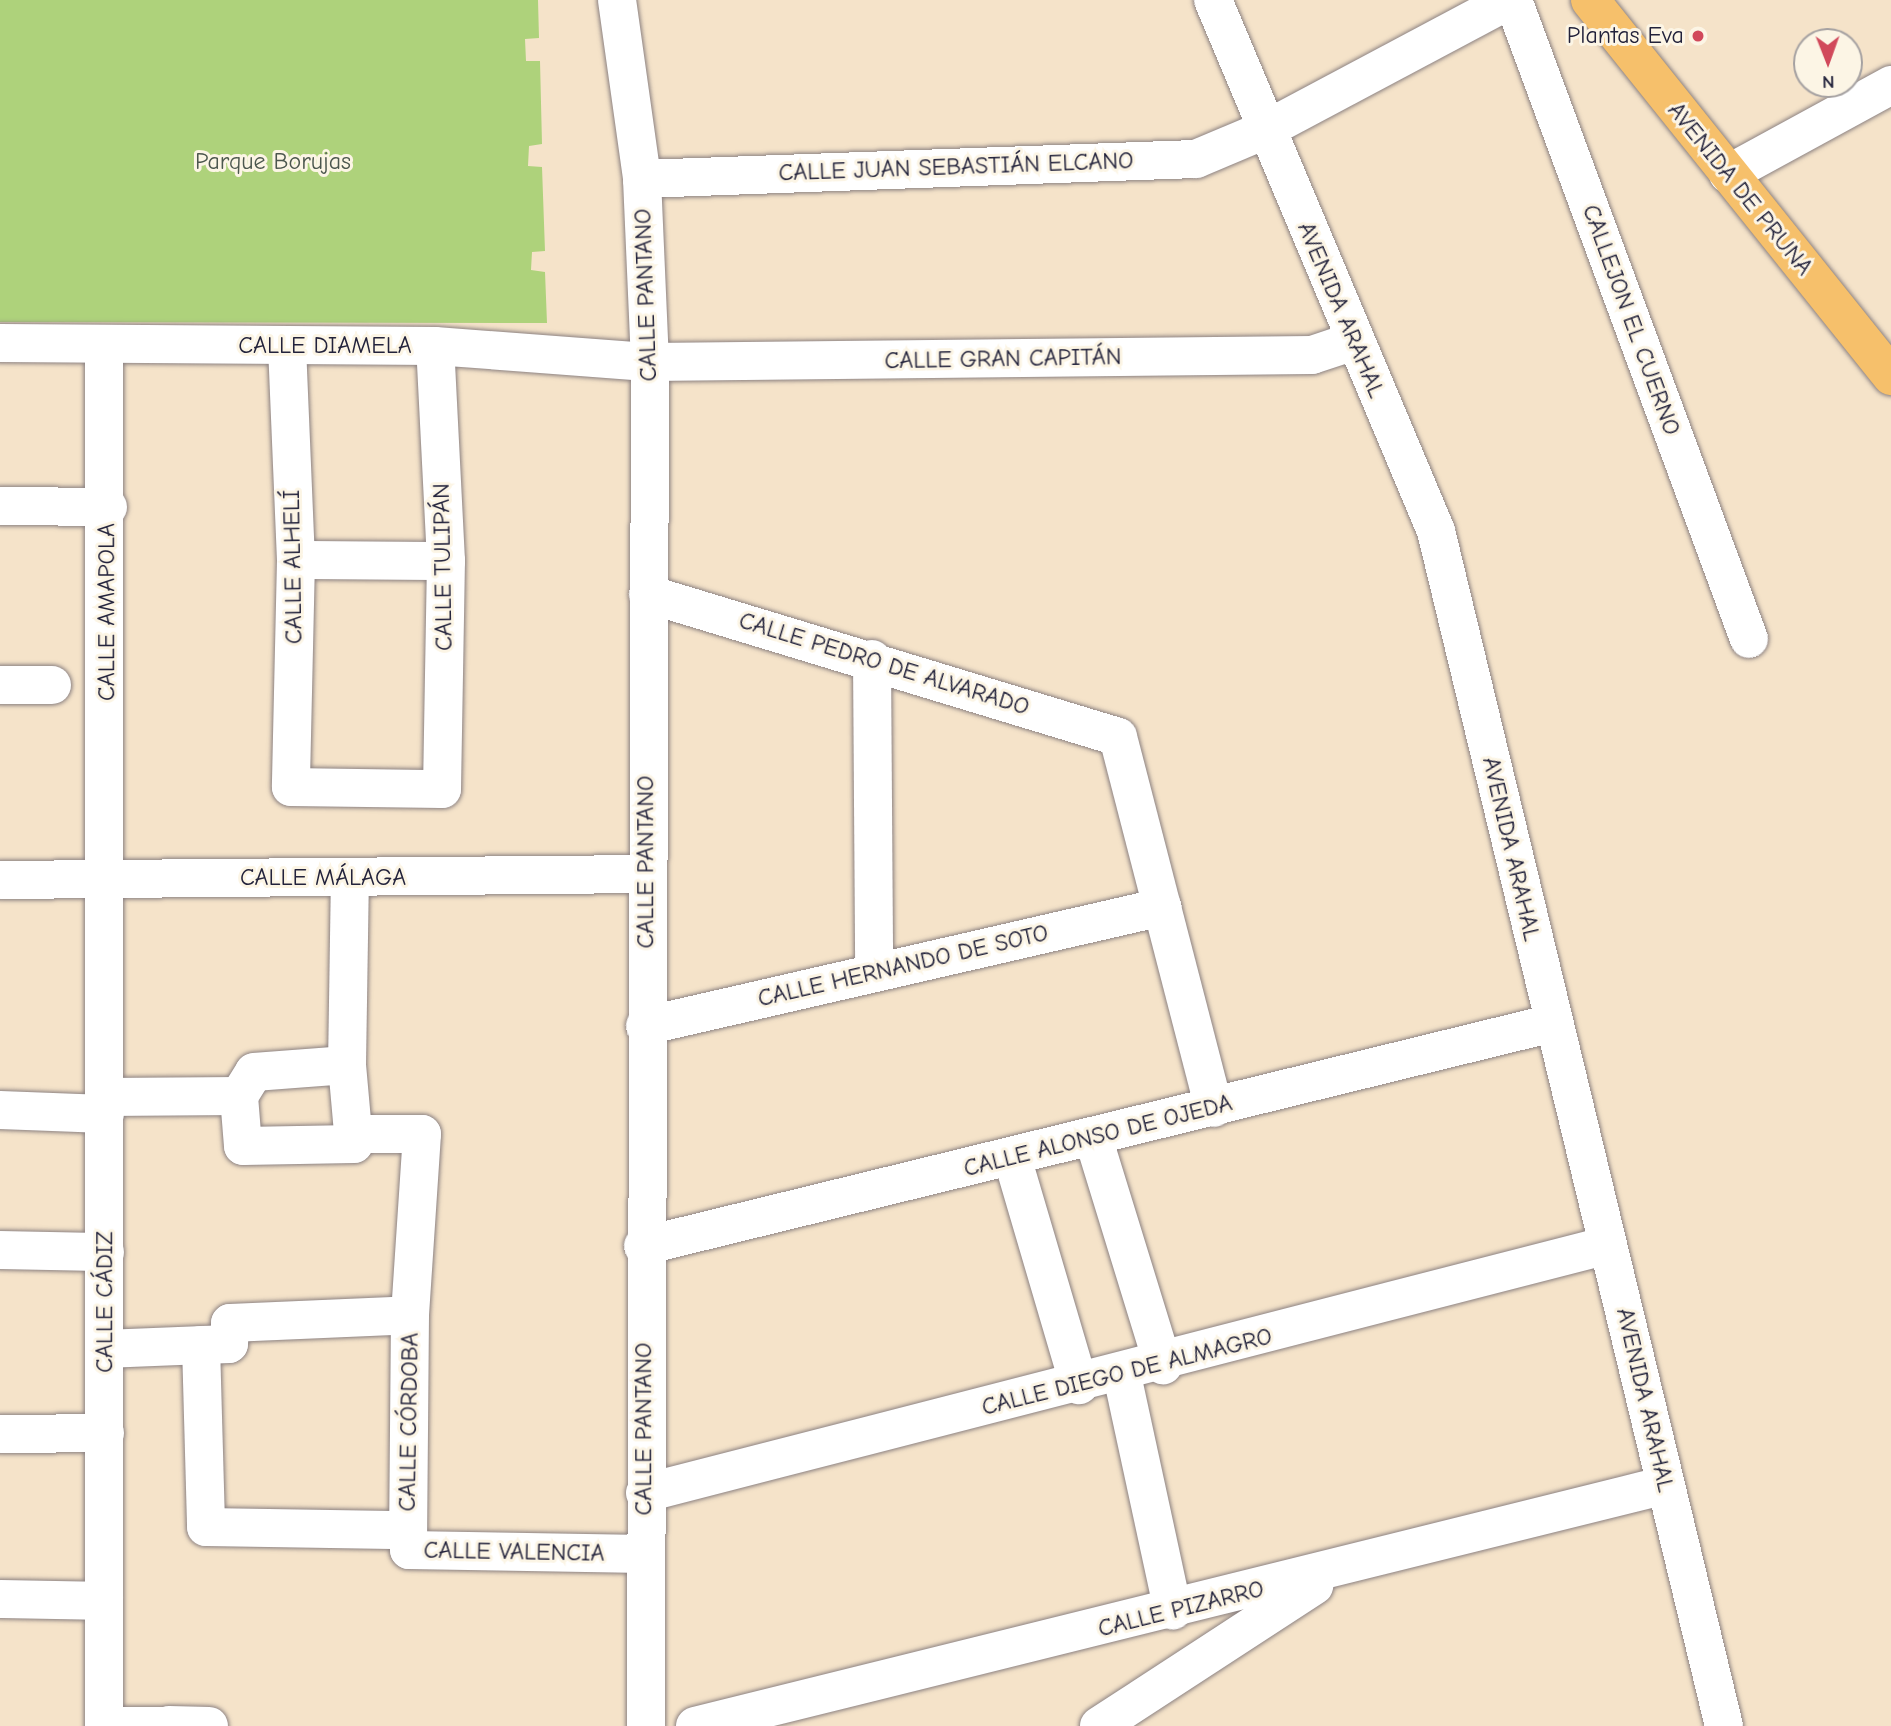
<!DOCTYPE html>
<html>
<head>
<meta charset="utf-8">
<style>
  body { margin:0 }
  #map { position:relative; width:1891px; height:1726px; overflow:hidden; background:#f5e3c9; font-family:"Comic Neue",sans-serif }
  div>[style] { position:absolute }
  .green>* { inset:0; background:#aed27b }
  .roads { filter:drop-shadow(0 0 2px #8c8282) drop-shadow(0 0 2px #8c8282) }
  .minor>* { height:38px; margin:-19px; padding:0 19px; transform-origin:19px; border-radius:19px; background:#fff }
  .major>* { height:38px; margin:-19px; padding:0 19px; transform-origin:19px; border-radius:19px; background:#f6c06b }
  .dots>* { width:19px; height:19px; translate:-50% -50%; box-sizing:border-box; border:4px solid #fcf5e5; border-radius:50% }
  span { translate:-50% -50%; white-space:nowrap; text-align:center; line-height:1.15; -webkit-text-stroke:6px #fcf5e5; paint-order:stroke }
  .poi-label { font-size:24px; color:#22223b }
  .right { translate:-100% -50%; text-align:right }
  .park-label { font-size:24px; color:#4c574e }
  .street-label { font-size:24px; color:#22223b }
  .north { position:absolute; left:1793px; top:28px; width:70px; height:70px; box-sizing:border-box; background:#fcf5e5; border:2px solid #a5a1a1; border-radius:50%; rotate:179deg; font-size:19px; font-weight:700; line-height:28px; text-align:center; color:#22223b }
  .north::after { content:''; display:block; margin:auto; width:24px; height:32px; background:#d1495b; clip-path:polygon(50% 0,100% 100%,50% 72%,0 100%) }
</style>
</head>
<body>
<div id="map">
  <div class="green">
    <div style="clip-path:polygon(0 0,538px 0,539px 38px,525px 39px,526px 61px,540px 61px,542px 144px,529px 146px,528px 166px,542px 167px,545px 251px,532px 252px,531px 270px,545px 272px,547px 323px,0 322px)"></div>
  </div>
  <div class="roads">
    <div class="minor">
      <div style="left:617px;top:0;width:181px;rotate:82deg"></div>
      <div style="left:642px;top:179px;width:183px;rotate:87.5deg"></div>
      <div style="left:650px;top:362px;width:1364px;rotate:90.17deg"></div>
      <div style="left:1213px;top:0;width:576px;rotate:67.22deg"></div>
      <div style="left:1436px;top:531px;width:1229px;rotate:76.45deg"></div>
      <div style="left:1513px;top:0;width:681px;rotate:69.73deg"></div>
      <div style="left:1728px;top:174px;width:186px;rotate:-28.6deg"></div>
      <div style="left:642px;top:179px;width:554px;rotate:-2.07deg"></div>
      <div style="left:1196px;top:159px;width:75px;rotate:-22.8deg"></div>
      <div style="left:1265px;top:130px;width:276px;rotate:-28deg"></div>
      <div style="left:0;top:343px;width:435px;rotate:0.4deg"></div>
      <div style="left:435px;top:346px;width:216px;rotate:4.3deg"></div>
      <div style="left:650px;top:362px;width:662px;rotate:-0.61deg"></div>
      <div style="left:1312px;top:355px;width:44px;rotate:-18.4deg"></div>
      <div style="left:287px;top:346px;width:214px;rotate:87.6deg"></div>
      <div style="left:296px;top:560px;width:227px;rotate:91.3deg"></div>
      <div style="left:291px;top:787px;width:151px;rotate:0.8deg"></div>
      <div style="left:442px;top:789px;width:228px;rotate:-89deg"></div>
      <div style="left:446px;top:561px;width:215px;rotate:-92.9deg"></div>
      <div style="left:0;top:506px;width:108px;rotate:0.5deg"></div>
      <div style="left:296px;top:560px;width:150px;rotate:0.4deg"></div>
      <div style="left:648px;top:594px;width:491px;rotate:16.9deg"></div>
      <div style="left:1118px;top:737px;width:383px;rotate:75.5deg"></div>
      <div style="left:872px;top:659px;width:314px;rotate:89.6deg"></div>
      <div style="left:0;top:685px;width:52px"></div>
      <div style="left:0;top:880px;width:646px;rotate:-0.53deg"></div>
      <div style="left:645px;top:1026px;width:531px;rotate:-12.96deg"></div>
      <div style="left:347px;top:1065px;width:79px;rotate:84.9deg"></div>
      <div style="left:354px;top:1144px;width:111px;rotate:179deg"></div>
      <div style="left:243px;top:1146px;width:50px;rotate:-94.6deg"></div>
      <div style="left:239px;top:1096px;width:28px;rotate:-58deg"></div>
      <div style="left:254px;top:1072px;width:93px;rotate:-4.3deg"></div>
      <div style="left:347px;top:1065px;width:187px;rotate:-89.1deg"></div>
      <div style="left:106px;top:1097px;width:133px;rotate:-0.4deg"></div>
      <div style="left:0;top:1110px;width:105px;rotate:2.2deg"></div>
      <div style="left:353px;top:1134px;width:69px"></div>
      <div style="left:422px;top:1134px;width:181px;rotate:93.8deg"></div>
      <div style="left:410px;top:1315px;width:215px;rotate:90.5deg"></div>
      <div style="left:1093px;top:1137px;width:239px;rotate:72.9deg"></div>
      <div style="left:1012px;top:1157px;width:238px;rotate:73.6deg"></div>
      <div style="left:643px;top:1246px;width:937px;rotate:-13.77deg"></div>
      <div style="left:0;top:1250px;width:105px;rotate:1.1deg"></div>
      <div style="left:201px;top:1345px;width:182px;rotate:88.4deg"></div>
      <div style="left:206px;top:1527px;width:202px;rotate:0.9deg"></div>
      <div style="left:408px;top:1530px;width:20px;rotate:87deg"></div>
      <div style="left:409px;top:1550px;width:236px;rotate:1deg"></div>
      <div style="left:104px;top:1349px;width:125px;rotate:-2.3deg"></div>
      <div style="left:229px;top:1344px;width:21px;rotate:-87deg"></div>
      <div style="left:230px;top:1323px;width:180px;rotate:-2.5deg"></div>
      <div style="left:1122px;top:1375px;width:241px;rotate:77.8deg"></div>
      <div style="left:0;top:1434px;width:105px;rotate:-0.5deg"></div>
      <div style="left:645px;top:1493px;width:994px;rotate:-14.44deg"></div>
      <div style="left:0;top:1599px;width:104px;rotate:1.1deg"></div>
      <div style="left:104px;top:1725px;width:1381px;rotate:-90deg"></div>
      <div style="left:169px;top:1725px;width:40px;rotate:1.4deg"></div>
      <div style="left:104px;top:1726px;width:65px"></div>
      <div style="left:695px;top:1726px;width:1000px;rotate:-13.94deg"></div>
      <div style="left:1099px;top:1726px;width:257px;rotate:-33.1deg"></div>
    </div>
    <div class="major">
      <div style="left:1590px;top:0;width:482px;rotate:51.3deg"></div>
    </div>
  </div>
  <div class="dots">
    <div style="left:1698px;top:36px;background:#d1495b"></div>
  </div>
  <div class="poi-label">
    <span class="right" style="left:1684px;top:36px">Plantas Eva</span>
  </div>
  <div class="park-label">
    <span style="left:273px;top:162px">Parque Borujas</span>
  </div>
  <div class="street-label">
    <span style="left:956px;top:167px;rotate:-2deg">CALLE JUAN SEBASTIÁN ELCANO</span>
    <span style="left:1740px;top:189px;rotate:51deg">AVENIDA DE PRUNA</span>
    <span style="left:646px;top:295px;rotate:-92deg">CALLE PANTANO</span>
    <span style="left:1341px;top:310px;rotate:67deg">AVENIDA ARAHAL</span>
    <span style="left:1631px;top:320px;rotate:70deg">CALLEJON EL CUERNO</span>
    <span style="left:325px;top:346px">CALLE DIAMELA</span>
    <span style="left:1003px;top:359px;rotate:-1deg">CALLE GRAN CAPITÁN</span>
    <span style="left:293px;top:567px;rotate:-91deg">CALLE ALHELÍ</span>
    <span style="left:443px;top:567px;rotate:-91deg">CALLE TULIPÁN</span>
    <span style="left:107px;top:612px;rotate:-90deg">CALLE AMAPOLA</span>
    <span style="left:884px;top:664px;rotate:17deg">CALLE PEDRO DE ALVARADO</span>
    <span style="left:1511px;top:849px;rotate:77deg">AVENIDA ARAHAL</span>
    <span style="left:646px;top:862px;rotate:-90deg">CALLE PANTANO</span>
    <span style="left:323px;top:878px">CALLE MÁLAGA</span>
    <span style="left:903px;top:966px;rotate:-13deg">CALLE HERNANDO DE SOTO</span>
    <span style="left:1098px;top:1136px;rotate:-14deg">CALLE ALONSO DE OJEDA</span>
    <span style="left:105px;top:1302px;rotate:-90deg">CALLE CÁDIZ</span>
    <span style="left:1127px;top:1372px;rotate:-14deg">CALLE DIEGO DE ALMAGRO</span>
    <span style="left:1645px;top:1400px;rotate:77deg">AVENIDA ARAHAL</span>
    <span style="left:409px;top:1422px;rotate:-89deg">CALLE CÓRDOBA</span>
    <span style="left:644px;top:1429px;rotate:-90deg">CALLE PANTANO</span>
    <span style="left:514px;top:1552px;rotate:1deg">CALLE VALENCIA</span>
    <span style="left:1181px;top:1609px;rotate:-14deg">CALLE PIZARRO</span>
  </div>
  <div class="north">N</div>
</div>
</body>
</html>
